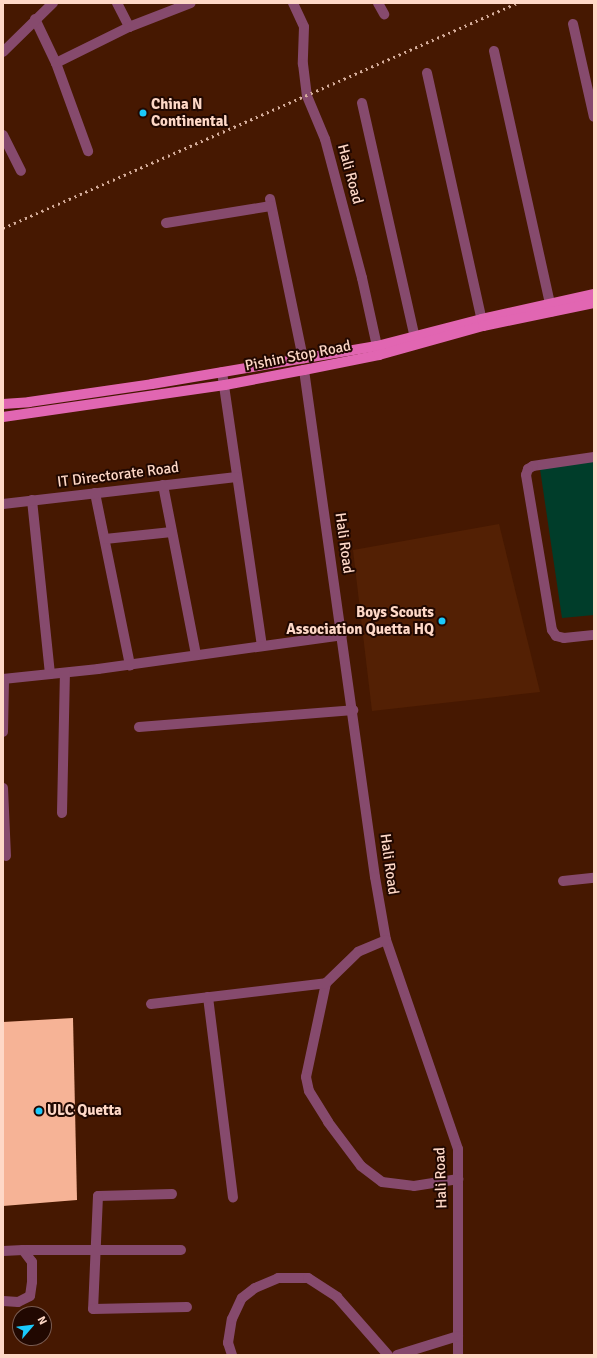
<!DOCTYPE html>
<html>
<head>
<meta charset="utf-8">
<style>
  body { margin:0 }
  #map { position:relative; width:597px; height:1358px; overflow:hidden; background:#461801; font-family:Signika,sans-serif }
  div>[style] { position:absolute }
  .built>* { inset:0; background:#532004 }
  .green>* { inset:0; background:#003d2a }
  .building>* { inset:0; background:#f6b396 }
  .minor>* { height:10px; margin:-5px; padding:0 5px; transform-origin:5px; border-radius:5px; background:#864a6d }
  .major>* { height:10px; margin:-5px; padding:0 5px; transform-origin:5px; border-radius:5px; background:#e166b2 }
  .rail>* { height:3px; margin-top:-1.5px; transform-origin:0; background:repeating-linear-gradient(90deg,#d5ad9b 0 2px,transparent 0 6px) }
  .dots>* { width:11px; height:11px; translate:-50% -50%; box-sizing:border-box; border:2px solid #210801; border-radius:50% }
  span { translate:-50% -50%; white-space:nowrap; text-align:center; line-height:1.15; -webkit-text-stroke:4px #210801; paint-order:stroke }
  .poi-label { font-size:15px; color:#fed8c7; font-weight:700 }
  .left { translate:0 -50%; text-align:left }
  .right { translate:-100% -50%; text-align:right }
  .street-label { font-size:15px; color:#fed8c7 }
  .frame { position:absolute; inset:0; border:4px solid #fed8c7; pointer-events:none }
  .north { position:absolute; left:12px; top:1306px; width:40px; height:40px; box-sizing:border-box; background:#210801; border:1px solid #795b50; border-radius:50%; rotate:62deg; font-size:11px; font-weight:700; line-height:16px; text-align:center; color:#fed8c7 }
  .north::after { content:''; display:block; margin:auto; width:14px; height:18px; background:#1acafc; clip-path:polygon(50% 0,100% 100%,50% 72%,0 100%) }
</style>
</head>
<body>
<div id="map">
  <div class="built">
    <div style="clip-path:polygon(499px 524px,540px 692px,372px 711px,353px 550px)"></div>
  </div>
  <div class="green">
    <div style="clip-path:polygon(594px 461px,594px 615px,562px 618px,540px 469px)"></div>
  </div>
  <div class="building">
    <div style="clip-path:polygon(73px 1018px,77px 1200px,3px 1206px,3px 1022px)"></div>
  </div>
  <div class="minor">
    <div style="left:117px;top:3px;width:27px;rotate:63deg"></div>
    <div style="left:293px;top:3px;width:26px;rotate:65deg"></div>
    <div style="left:304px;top:27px;width:37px;rotate:92deg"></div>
    <div style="left:303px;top:64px;width:32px;rotate:83deg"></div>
    <div style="left:307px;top:96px;width:47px;rotate:67.3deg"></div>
    <div style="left:325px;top:139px;width:144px;rotate:75.1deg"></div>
    <div style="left:362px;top:278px;width:79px;rotate:77.6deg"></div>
    <div style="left:378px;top:3px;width:13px;rotate:61deg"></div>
    <div style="left:35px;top:19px;width:49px;rotate:64.5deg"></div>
    <div style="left:56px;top:63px;width:94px;rotate:70deg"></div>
    <div style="left:573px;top:24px;width:95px;rotate:77.3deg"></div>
    <div style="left:494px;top:51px;width:267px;rotate:77.5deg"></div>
    <div style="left:3px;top:52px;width:70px;rotate:-44.4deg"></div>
    <div style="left:56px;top:63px;width:81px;rotate:-26.3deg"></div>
    <div style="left:129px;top:27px;width:66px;rotate:-21.2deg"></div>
    <div style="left:427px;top:73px;width:259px;rotate:77.5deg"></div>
    <div style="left:362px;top:103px;width:246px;rotate:77.3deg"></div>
    <div style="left:3px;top:135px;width:40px;rotate:63.4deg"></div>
    <div style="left:270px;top:199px;width:163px;rotate:78.3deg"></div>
    <div style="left:166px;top:223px;width:106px;rotate:-9.2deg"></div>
    <div style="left:304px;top:370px;width:512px;rotate:82.03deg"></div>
    <div style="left:375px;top:877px;width:64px;rotate:80.1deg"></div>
    <div style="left:386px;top:940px;width:221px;rotate:71deg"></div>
    <div style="left:458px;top:1149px;width:206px;rotate:90deg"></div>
    <div style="left:222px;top:372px;width:277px;rotate:81.7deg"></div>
    <div style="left:594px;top:457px;width:62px;rotate:171.6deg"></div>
    <div style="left:533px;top:466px;width:6px;rotate:149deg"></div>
    <div style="left:528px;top:469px;width:6px;rotate:108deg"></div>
    <div style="left:526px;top:475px;width:157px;rotate:80.5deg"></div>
    <div style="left:552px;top:630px;width:7px;rotate:56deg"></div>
    <div style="left:556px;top:636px;width:8px;rotate:14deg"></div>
    <div style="left:564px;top:638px;width:30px;rotate:-6deg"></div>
    <div style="left:163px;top:485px;width:173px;rotate:79deg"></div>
    <div style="left:95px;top:493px;width:176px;rotate:78.5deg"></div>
    <div style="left:32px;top:500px;width:175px;rotate:84.1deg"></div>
    <div style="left:3px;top:504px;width:235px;rotate:-6.6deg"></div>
    <div style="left:105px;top:539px;width:67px;rotate:-6deg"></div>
    <div style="left:3px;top:679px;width:96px;rotate:-6deg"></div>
    <div style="left:98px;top:669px;width:246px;rotate:-7.9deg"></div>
    <div style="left:139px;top:727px;width:215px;rotate:-4.5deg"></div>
    <div style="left:3px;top:732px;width:53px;rotate:-88.9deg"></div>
    <div style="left:3px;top:788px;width:68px;rotate:87.5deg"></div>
    <div style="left:62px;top:813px;width:140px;rotate:-88.8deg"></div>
    <div style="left:563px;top:881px;width:31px;rotate:-6deg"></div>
    <div style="left:386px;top:940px;width:30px;rotate:157deg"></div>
    <div style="left:358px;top:952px;width:45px;rotate:135.9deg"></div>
    <div style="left:326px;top:983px;width:96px;rotate:102deg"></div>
    <div style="left:306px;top:1077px;width:14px;rotate:78deg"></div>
    <div style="left:309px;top:1091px;width:36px;rotate:58deg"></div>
    <div style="left:328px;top:1122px;width:55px;rotate:53.1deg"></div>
    <div style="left:361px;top:1166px;width:26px;rotate:37deg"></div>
    <div style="left:382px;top:1182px;width:32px;rotate:7deg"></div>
    <div style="left:414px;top:1186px;width:45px;rotate:-9deg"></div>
    <div style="left:208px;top:997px;width:202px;rotate:82.9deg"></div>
    <div style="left:151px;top:1004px;width:176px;rotate:-6.8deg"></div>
    <div style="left:172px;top:1194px;width:74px;rotate:178.5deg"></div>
    <div style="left:98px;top:1196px;width:113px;rotate:92.5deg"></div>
    <div style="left:93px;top:1309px;width:94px;rotate:-1.2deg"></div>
    <div style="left:23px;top:1250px;width:158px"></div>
    <div style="left:3px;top:1251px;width:20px;rotate:-3deg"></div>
    <div style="left:23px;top:1250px;width:15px;rotate:53deg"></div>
    <div style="left:32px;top:1262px;width:20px;rotate:90deg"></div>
    <div style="left:32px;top:1282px;width:14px;rotate:98deg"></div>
    <div style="left:30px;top:1296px;width:13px;rotate:153deg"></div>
    <div style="left:18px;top:1302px;width:15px;rotate:-176deg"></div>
    <div style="left:232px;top:1355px;width:13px;rotate:-108deg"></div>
    <div style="left:228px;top:1343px;width:24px;rotate:-81deg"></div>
    <div style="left:232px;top:1319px;width:23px;rotate:-65deg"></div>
    <div style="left:242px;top:1298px;width:16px;rotate:-38deg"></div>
    <div style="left:255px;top:1288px;width:25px;rotate:-23deg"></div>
    <div style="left:278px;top:1278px;width:30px"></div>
    <div style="left:308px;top:1278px;width:35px;rotate:33deg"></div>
    <div style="left:337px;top:1297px;width:77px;rotate:48.7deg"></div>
    <div style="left:397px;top:1355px;width:64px;rotate:-17.3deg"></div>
  </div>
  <div class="major">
    <div style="left:3px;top:404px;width:26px;rotate:-4deg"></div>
    <div style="left:29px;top:402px;width:124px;rotate:-8.3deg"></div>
    <div style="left:152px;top:384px;width:228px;rotate:-9.6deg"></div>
    <div style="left:377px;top:346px;width:108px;rotate:-14.4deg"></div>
    <div style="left:482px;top:319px;width:115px;rotate:-12.6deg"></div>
    <div style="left:3px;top:417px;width:224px;rotate:-8.2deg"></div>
    <div style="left:225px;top:385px;width:80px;rotate:-10.8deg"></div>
    <div style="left:304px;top:370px;width:76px;rotate:-11.3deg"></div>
    <div style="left:379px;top:355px;width:108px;rotate:-15.6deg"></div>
    <div style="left:483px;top:326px;width:113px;rotate:-11.7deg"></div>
  </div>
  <div class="rail">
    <div style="left:3px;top:228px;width:561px;rotate:-23.64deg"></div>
  </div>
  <div class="dots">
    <div style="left:143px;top:113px;background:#1acafc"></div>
    <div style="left:442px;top:621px;background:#1acafc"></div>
    <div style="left:39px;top:1111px;background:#1acafc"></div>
  </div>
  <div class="poi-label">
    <span class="left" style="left:151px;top:113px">China N<br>Continental</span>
    <span class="right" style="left:434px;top:621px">Boys Scouts<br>Association Quetta HQ</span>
    <span class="left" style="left:47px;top:1111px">ULC Quetta</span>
  </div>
  <div class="street-label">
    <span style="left:350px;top:174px;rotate:75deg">Hali Road</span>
    <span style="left:298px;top:356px;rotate:-11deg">Pishin Stop Road</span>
    <span style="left:118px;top:475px;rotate:-7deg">IT Directorate Road</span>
    <span style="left:344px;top:543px;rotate:82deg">Hali Road</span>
    <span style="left:389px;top:864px;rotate:82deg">Hali Road</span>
    <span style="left:441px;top:1178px;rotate:-92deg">Hali Road</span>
  </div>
  <div class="frame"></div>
  <div class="north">N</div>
</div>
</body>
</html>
